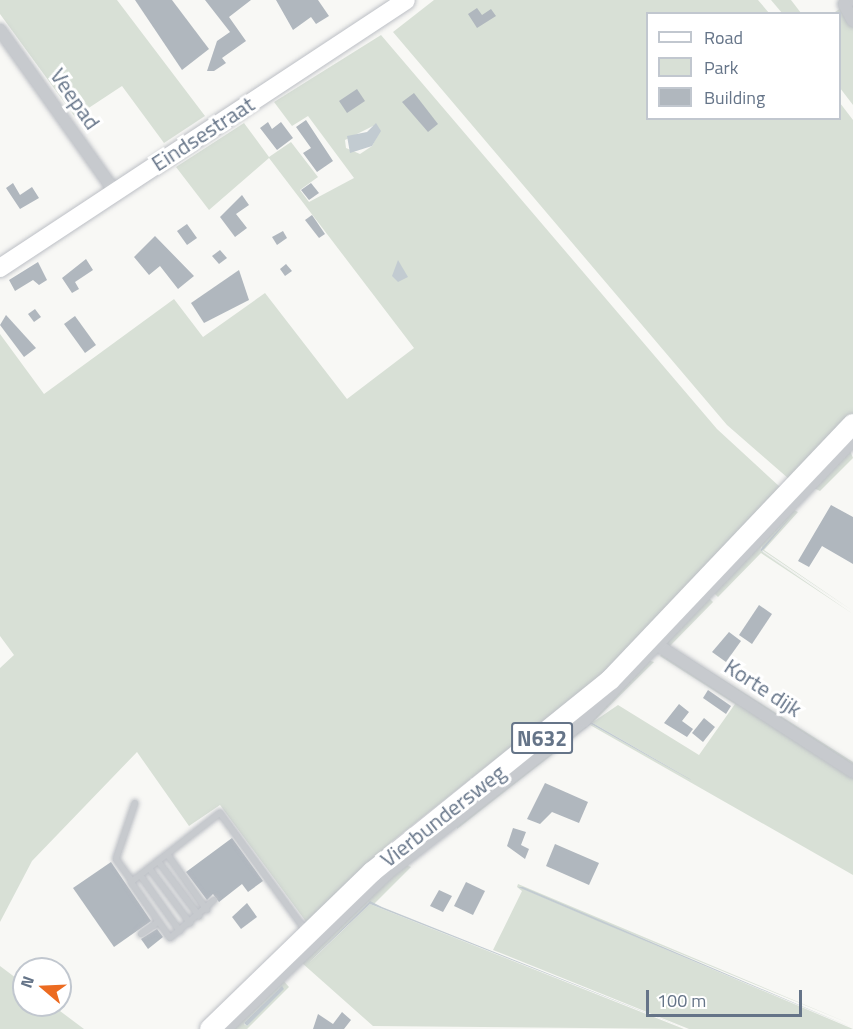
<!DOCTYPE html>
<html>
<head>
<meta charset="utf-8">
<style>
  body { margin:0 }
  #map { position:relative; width:853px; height:1029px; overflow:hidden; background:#f8f8f5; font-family:"Titillium Web",sans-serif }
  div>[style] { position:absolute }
  .green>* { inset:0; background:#d8e0d6 }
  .water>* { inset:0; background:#c2cbd1 }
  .building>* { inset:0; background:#b0b7be }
  .roads { filter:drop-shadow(0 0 2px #bcbfc5) drop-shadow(0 0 2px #bcbfc5) }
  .lane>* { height:6px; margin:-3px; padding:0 3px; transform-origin:3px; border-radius:3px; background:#c7cace }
  .street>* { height:12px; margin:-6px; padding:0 6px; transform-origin:6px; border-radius:6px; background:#c7cace }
  .secondary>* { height:18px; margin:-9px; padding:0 9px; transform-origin:9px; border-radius:9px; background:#fff }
  .primary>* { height:20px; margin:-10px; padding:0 10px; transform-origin:10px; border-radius:10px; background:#fff }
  span { translate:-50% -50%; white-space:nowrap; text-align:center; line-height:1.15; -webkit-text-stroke:6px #fff; paint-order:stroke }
  .shield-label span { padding:2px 4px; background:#fff; border:2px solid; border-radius:4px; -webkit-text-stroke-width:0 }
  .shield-label { font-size:21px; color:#657488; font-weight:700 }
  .street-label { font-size:22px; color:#657488 }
  .legend { position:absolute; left:646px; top:12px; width:195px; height:108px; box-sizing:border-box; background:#fff; border:2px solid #c1c7cf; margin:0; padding:8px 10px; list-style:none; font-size:18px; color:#657488 }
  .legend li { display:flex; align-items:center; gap:12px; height:30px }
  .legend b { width:30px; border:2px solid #c1c7cf }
  .north { position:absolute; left:12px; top:957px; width:60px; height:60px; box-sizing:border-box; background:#fff; border:2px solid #c1c7cf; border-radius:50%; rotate:289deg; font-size:16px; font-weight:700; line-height:24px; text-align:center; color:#657488 }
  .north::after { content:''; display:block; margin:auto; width:21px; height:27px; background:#ec6b21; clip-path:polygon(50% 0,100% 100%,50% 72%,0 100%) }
  .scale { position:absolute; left:646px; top:990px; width:156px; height:27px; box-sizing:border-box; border:3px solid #657488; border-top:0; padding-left:8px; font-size:18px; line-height:21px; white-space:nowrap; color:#657488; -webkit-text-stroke:4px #fff; paint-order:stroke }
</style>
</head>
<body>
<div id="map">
  <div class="green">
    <div style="clip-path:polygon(0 0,117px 0,205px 116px,164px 143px,122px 86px,75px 117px,0 14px)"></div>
    <div style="clip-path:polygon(434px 0,758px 0,769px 13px,648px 14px,648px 118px,840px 118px,840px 103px,853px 120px,853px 416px,789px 479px,727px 425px,393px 32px)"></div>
    <div style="clip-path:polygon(771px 0,791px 0,801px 13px,782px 13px)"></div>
    <div style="clip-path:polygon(853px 0,853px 105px,840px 88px,840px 14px,832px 14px)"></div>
    <div style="clip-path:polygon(evenodd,381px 35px,717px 429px,780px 487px,611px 667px,390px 843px,307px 923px,220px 805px,189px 826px,137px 752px,32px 861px,0 922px,0 668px,14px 655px,0 636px,0 334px,44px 394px,174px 299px,203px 337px,265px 293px,347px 399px,414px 348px,269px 158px,209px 210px,176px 167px,244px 123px,269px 157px,291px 142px,318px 177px,300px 190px,309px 202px,354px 178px,308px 116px,292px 126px,274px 102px,381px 35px,373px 126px,378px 135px,372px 146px,360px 154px,346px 148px,345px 140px,373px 126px)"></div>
    <div style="clip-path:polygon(849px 448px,853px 458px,820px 491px,812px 487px)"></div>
    <div style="clip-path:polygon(792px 509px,798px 512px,764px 550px,853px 611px,762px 550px,762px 546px,760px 550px,853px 614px,761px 553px,718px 597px,713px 592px)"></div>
    <div style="clip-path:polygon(708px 597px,713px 602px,670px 646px,853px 762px,853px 769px,662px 646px)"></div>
    <div style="clip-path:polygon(evenodd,663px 652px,853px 775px,853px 875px,590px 725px,457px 829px,456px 821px,648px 660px,654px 662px,593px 722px,618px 705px,699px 755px,735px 704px,660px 656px,663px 652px,591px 722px,690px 779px,591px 724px,538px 764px,591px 722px)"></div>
    <div style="clip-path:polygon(403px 863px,411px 867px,374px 904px,369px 902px,309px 963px,370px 904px,684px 1029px,373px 1026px,302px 963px)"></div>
    <div style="clip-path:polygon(518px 884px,853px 1025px,519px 887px,853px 1029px,689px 1029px,493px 950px,522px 891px,517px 887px)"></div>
    <div style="clip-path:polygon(0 966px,24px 984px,24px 1005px,52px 1005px,84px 1029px,0 1029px)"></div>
    <div style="clip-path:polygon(evenodd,282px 979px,289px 987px,247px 1029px,231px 1029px,282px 979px,281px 987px,247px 1026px,244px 1024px,244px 1023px,281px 987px)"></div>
  </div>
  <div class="water">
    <div style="clip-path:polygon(376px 123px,381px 131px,372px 146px,350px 153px,347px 136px,367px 132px)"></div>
    <div style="clip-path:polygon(398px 260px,408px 277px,398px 282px,392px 276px)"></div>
    <div style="clip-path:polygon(793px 514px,762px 551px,853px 612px,760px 550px)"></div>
    <div style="clip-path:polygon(591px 722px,690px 779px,691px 780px,591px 724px,537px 763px)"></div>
    <div style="clip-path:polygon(518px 887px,523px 887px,853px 1028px,600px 922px)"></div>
    <div style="clip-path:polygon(370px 901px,382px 907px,687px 1029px,370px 904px,308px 963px)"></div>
    <div style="clip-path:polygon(282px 986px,284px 989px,247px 1026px,244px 1023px)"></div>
  </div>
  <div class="building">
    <div style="clip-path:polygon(135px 0,172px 0,209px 49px,182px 70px)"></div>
    <div style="clip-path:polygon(205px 0,251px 0,229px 17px,246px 41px,222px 58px,226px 63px,214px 71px,207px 71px,217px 41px,230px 32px)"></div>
    <div style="clip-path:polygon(276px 0,318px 0,329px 16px,316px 24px,311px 17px,293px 30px)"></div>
    <div style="clip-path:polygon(477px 8px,482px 15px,491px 9px,496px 16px,477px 28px,468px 14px)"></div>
    <div style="clip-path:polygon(357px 89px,365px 101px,347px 113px,339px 101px)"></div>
    <div style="clip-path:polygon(414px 93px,438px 124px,428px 132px,402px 102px)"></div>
    <div style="clip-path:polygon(306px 120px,333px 161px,317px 172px,303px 153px,311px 148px,296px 127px)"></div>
    <div style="clip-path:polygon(268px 122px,272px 129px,281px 122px,293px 138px,277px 150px,260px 128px)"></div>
    <div style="clip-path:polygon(13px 183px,20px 195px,32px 187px,39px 198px,20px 209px,6px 188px)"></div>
    <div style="clip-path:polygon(311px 183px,319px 193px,309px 200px,301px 190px)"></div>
    <div style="clip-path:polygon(242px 195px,249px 205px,236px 214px,247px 228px,235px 237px,220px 217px)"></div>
    <div style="clip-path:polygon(312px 215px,325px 234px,319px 238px,305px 220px)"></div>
    <div style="clip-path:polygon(187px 224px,197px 238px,187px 245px,177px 231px)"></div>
    <div style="clip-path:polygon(283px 231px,287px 238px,277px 245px,272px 237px)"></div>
    <div style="clip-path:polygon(155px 236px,194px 276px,178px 289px,160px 266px,149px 275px,134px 257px)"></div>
    <div style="clip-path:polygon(220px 250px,227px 258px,219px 264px,212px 256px)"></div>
    <div style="clip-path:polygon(86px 259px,93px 270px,75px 282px,79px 289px,72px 293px,62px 278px)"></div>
    <div style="clip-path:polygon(38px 262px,47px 280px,39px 285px,33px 280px,15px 291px,9px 280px)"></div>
    <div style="clip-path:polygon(286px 264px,292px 271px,285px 276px,280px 269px)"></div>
    <div style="clip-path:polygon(239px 270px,249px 300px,204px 323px,191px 303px)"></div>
    <div style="clip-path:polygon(35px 309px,41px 317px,34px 322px,28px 314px)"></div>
    <div style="clip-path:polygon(6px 315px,36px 348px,24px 357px,0 325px)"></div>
    <div style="clip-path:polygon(75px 316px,96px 345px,85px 353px,64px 324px)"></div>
    <div style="clip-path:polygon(831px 505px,853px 517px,853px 564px,822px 546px,809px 567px,798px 561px)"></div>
    <div style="clip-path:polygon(759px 605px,772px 614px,752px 644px,739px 635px)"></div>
    <div style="clip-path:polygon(729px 632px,741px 641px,726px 662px,712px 652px)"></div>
    <div style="clip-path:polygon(708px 690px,731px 706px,726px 714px,703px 698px)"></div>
    <div style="clip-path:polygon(679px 704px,689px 712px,682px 721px,693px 729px,687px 737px,664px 723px)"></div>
    <div style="clip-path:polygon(704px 718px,715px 727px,703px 742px,692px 733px)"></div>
    <div style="clip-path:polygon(545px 783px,588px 802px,579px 823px,552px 812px,540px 824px,527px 819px)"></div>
    <div style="clip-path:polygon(513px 828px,526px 832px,521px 845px,529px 849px,525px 859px,507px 846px)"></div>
    <div style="clip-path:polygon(232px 838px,263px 881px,248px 892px,242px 884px,219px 902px,213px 894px,207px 900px,186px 872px)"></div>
    <div style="clip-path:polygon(555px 844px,599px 863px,589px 885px,546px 866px)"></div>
    <div style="clip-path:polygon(111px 862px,151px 921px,114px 947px,73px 888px)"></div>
    <div style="clip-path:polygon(466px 882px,485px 891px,473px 915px,454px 906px)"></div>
    <div style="clip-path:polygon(439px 890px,452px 896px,443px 912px,430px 906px)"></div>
    <div style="clip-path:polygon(247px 903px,257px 917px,241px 929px,232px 917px)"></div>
    <div style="clip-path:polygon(157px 929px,163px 937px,148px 949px,141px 939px)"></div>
    <div style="clip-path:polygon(342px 1012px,351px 1020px,344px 1029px,313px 1029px,318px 1014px,333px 1024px)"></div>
  </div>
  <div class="roads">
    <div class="lane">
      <div style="left:167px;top:854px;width:69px;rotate:54.5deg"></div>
      <div style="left:158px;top:861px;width:69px;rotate:53.3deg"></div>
      <div style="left:149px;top:868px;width:69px;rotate:53.3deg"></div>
      <div style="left:140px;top:875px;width:69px;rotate:54.5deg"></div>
      <div style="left:132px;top:881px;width:27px;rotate:-126deg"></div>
      <div style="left:116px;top:859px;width:59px;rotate:-71.3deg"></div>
      <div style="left:214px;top:900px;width:58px;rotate:139.2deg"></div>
      <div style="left:170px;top:938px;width:68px;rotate:-124.9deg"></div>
      <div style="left:131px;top:882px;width:113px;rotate:-37.8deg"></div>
      <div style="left:220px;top:813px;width:146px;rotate:53.9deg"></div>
      <div style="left:141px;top:934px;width:21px;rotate:-35deg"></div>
    </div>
    <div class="street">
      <div style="left:850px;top:0;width:7px;rotate:146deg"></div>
      <div style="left:844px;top:4px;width:19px;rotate:62deg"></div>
      <div style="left:0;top:30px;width:199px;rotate:54.6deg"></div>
      <div style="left:653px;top:642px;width:239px;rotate:33deg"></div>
      <div style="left:226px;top:1029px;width:226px;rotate:-43.9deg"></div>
      <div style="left:389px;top:872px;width:247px;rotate:-37.8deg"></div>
      <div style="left:584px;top:721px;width:389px;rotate:-46.2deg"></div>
    </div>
    <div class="secondary">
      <div style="left:0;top:268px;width:486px;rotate:-33.4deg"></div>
    </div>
    <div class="primary">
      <div style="left:210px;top:1029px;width:226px;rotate:-44.1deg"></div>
      <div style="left:372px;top:872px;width:306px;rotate:-38.9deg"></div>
      <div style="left:610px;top:680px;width:353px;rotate:-46.5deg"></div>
    </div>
  </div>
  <div class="shield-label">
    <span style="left:542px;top:738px">N632</span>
  </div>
  <div class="street-label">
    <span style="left:75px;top:99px;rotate:55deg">Veepad</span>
    <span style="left:203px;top:134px;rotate:-33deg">Eindsestraat</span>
    <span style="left:763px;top:688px;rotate:33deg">Korte dijk</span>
    <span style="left:443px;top:816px;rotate:-38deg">Vierbundersweg</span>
  </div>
  <ul class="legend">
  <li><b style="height:8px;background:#fff"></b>Road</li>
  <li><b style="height:16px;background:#d8e0d6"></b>Park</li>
  <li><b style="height:16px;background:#b0b7be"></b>Building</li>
  </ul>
  <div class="north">N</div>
  <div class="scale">100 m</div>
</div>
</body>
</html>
